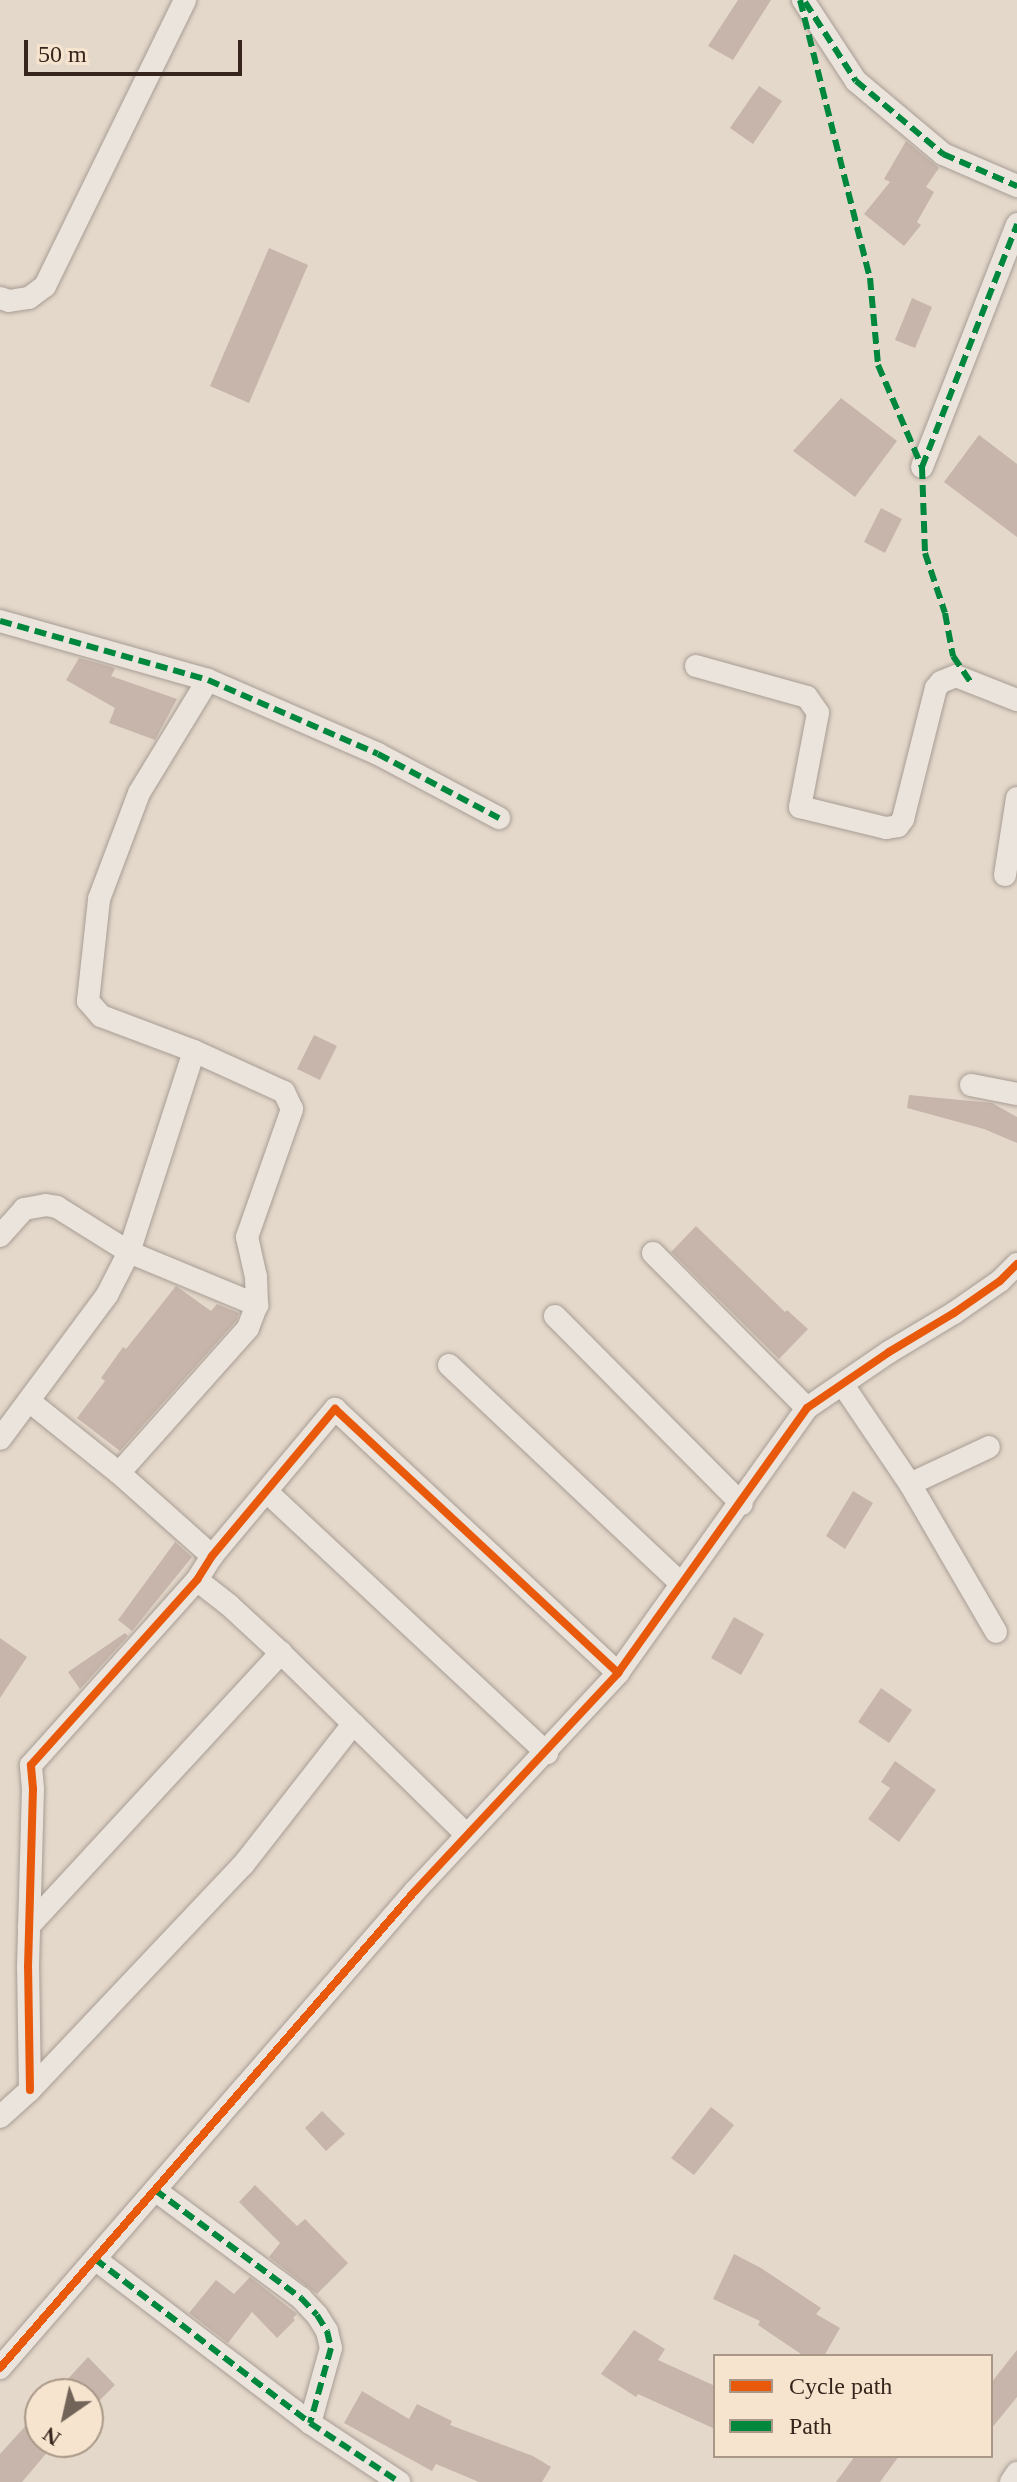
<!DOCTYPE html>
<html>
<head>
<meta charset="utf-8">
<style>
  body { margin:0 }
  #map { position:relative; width:1017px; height:2482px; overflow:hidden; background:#e4d8ca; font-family:Georgia,serif }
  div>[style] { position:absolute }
  .building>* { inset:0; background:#c7b5ab }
  .roads { filter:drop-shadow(0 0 2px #a89d94) drop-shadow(0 0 2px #a89d94) }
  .minor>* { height:22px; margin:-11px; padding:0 11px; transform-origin:11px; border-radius:11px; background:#ebe4dc }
  .quiet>* { height:6px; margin-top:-3px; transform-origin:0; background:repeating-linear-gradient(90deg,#00873e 0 12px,transparent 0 18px) }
  .cycleway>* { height:8px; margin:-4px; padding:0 4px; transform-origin:4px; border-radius:4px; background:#e8590c }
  span { translate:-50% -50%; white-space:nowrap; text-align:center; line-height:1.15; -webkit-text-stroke:6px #f6e4cf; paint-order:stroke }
  .legend { position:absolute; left:713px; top:2354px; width:280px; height:104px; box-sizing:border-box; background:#f6e4cf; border:2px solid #a99887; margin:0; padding:10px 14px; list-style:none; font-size:24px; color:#36251c }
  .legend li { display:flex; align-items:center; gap:16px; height:40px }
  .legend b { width:40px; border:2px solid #a99887 }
  .north { position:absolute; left:24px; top:2378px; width:80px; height:80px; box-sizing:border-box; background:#f6e4cf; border:2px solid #a99887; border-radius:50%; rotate:214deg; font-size:22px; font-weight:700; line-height:32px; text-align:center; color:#36251c }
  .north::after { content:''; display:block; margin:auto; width:28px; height:36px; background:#736459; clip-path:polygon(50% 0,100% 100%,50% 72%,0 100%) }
  .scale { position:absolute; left:24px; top:40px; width:218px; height:36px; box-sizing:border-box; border:4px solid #36251c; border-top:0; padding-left:10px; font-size:24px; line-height:28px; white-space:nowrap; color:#36251c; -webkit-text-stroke:6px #f6e4cf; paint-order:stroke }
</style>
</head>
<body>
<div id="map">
  <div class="building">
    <div style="clip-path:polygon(738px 0,771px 0,733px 60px,708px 46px)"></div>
    <div style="clip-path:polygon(759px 86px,782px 101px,753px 144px,730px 128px)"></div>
    <div style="clip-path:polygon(906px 141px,939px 168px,926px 187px,934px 192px,917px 222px,921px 225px,904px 246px,864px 214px,890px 182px,884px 179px)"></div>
    <div style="clip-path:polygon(269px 248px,308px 265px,249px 403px,210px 386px)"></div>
    <div style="clip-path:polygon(912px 298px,932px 307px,915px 348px,895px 340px)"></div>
    <div style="clip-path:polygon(841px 398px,897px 441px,855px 497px,793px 451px)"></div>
    <div style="clip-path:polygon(979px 435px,1017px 464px,1017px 537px,944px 482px)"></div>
    <div style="clip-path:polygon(881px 508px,902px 519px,885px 553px,864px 542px)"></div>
    <div style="clip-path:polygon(79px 658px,112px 667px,115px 669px,111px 676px,177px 699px,155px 740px,109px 723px,115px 708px,66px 680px)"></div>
    <div style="clip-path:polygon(314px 1035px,337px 1046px,320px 1080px,297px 1069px)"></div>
    <div style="clip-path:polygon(909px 1095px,992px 1103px,1017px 1117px,1017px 1143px,984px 1129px,907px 1108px)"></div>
    <div style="clip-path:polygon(696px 1226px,785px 1312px,787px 1310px,808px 1329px,779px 1359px,671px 1252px)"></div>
    <div style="clip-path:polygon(176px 1286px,211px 1311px,217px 1304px,239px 1313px,236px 1321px,120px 1451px,77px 1418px,105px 1381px,101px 1378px,123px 1347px,126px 1349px)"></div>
    <div style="clip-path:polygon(853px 1491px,873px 1503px,845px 1549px,826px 1536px)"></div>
    <div style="clip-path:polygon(175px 1542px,192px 1557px,132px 1631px,118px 1620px)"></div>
    <div style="clip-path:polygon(734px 1617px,764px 1634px,741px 1675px,711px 1658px)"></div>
    <div style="clip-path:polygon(125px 1633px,128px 1636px,80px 1689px,68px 1672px)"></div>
    <div style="clip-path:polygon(0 1638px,27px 1657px,0 1698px)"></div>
    <div style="clip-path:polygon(881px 1688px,912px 1710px,889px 1743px,858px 1722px)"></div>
    <div style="clip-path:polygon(895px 1761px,936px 1790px,899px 1842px,868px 1819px,890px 1788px,881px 1782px)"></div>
    <div style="clip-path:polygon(711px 2107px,734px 2125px,694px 2175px,671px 2158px)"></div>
    <div style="clip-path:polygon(322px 2111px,345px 2134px,326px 2151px,305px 2128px)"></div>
    <div style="clip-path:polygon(255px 2185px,297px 2226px,305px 2219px,348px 2263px,317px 2294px,269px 2257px,280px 2243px,239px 2202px)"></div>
    <div style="clip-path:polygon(734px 2254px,761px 2268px,821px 2308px,816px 2314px,840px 2328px,824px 2356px,804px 2356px,758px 2325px,760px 2321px,713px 2299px)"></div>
    <div style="clip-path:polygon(250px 2277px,297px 2314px,293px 2318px,295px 2320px,277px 2338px,252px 2312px,228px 2343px,189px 2313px,216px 2280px,234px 2294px)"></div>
    <div style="clip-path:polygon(634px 2330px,665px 2349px,658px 2360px,715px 2386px,715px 2429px,638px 2394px,636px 2397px,601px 2374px)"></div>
    <div style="clip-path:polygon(1017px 2350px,1017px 2397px,991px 2429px,991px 2383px)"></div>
    <div style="clip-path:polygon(88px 2357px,115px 2385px,95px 2405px,88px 2394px,54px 2394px)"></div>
    <div style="clip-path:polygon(362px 2391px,409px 2419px,417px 2404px,452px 2421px,450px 2425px,533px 2456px,551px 2467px,542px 2482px,479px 2482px,436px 2464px,432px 2471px,344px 2423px)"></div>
    <div style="clip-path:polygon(40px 2410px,40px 2442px,56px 2442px,22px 2482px,0 2482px,0 2454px)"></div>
    <div style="clip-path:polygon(855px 2456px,899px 2456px,880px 2482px,836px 2482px)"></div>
  </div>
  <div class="roads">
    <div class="minor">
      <div style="left:803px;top:0;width:97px;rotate:56.8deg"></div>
      <div style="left:856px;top:81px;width:114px;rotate:40deg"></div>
      <div style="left:943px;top:154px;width:81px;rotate:23.4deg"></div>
      <div style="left:0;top:298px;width:9px;rotate:18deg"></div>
      <div style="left:9px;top:301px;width:20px;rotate:-9deg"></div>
      <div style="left:29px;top:298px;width:20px;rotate:-37deg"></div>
      <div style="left:45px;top:286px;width:318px;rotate:-63.9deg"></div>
      <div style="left:922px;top:467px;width:261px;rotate:-68.6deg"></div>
      <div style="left:0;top:621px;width:216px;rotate:15.8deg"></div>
      <div style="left:208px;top:680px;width:185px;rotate:23.5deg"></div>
      <div style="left:378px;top:754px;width:137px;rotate:27.9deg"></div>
      <div style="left:696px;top:666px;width:115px;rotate:15.6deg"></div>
      <div style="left:807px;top:697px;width:19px;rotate:55deg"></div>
      <div style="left:818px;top:713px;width:96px;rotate:100.8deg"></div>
      <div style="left:800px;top:807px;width:89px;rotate:13.7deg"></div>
      <div style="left:886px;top:828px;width:12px;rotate:-9deg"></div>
      <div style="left:898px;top:826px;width:9px;rotate:-54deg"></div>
      <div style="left:903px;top:819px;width:135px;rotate:-75.9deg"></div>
      <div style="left:936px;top:688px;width:8px;rotate:-50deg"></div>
      <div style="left:941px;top:682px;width:16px;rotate:-22deg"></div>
      <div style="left:956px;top:676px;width:66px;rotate:21.5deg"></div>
      <div style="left:1005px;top:875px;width:78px;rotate:-81.1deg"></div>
      <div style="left:194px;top:1051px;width:211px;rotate:107.9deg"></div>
      <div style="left:129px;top:1252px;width:139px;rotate:22.5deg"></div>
      <div style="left:971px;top:1085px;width:47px;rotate:11.1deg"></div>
      <div style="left:0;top:1236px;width:36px;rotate:-48deg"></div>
      <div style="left:24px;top:1209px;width:22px;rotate:-10deg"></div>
      <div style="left:46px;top:1205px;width:11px;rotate:10deg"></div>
      <div style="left:57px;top:1207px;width:85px;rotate:32deg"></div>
      <div style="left:129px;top:1252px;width:48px;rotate:117.1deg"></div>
      <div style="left:107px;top:1295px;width:179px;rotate:126.6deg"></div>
      <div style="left:653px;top:1253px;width:218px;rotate:45.2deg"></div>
      <div style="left:555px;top:1316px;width:265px;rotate:45.2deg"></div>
      <div style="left:449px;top:1365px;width:318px;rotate:43.3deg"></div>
      <div style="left:843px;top:1385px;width:120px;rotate:55.9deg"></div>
      <div style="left:910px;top:1484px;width:171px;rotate:59.8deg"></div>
      <div style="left:29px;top:1401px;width:115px;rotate:38.7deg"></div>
      <div style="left:119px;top:1473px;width:125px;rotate:41.7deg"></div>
      <div style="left:119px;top:1473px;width:194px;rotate:-48.3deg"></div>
      <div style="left:248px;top:1328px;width:25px;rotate:-69deg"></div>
      <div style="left:257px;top:1305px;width:28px;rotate:-92deg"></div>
      <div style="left:256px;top:1277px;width:41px;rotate:-102.7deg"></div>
      <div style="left:247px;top:1237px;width:136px;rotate:-70.6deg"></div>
      <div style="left:292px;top:1109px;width:19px;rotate:-115deg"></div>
      <div style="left:284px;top:1092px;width:99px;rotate:-155.5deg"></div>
      <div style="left:194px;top:1051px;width:99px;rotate:-159.4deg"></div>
      <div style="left:101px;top:1016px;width:20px;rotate:-131deg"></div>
      <div style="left:88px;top:1001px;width:103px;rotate:-83.8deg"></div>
      <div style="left:99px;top:899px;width:113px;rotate:-69.3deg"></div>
      <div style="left:139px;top:793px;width:132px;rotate:-58.6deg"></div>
      <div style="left:910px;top:1484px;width:87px;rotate:-25.1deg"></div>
      <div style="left:267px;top:1492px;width:383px;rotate:43deg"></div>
      <div style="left:197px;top:1580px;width:41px;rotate:38deg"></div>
      <div style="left:229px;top:1605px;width:71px;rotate:42.7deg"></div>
      <div style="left:281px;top:1653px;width:260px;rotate:44.4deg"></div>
      <div style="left:29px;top:1926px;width:372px;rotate:-47.3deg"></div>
      <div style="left:30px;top:2090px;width:123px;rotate:-90.9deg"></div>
      <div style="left:28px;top:1967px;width:178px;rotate:-88.4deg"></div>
      <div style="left:33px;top:1789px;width:24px;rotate:-95deg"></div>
      <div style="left:31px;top:1765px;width:249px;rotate:-48.1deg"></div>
      <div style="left:197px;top:1580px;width:28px;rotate:-58deg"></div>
      <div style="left:212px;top:1556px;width:192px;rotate:-50.1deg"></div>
      <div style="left:335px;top:1409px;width:387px;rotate:43deg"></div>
      <div style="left:0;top:2117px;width:40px;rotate:-42deg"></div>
      <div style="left:30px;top:2090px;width:310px;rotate:-46.6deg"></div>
      <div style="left:243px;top:1865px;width:179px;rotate:-52deg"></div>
      <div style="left:155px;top:2190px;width:182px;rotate:36.5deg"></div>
      <div style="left:301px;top:2298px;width:23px;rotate:47deg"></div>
      <div style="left:317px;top:2315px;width:19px;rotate:58deg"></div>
      <div style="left:327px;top:2331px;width:17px;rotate:77deg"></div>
      <div style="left:331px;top:2348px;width:78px;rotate:105.6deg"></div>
      <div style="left:95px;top:2259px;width:270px;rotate:37.3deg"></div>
      <div style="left:310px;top:2423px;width:107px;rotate:33.5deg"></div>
      <div style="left:0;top:2368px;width:632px;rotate:-48.98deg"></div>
      <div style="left:415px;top:1891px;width:298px;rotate:-47deg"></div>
      <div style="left:618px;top:1673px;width:325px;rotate:-54.5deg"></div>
      <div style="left:807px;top:1408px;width:99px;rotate:-34.3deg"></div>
      <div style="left:889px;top:1352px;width:76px;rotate:-31deg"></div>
      <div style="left:954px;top:1313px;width:56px;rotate:-34.8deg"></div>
      <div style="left:1000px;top:1281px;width:24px;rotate:-45deg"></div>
      <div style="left:1011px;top:2482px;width:11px;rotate:-56deg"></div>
    </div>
  </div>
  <div class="quiet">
    <div style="left:800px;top:0;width:287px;rotate:75.9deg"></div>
    <div style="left:870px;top:278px;width:87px;rotate:84.7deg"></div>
    <div style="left:878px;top:365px;width:111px;rotate:66.7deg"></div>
    <div style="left:922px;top:467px;width:86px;rotate:88deg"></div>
    <div style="left:925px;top:553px;width:63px;rotate:71.6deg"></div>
    <div style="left:945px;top:613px;width:44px;rotate:79.5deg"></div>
    <div style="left:953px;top:656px;width:32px;rotate:56deg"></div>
    <div style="left:805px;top:2px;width:94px;rotate:57.2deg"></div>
    <div style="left:856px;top:81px;width:114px;rotate:40deg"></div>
    <div style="left:943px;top:154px;width:81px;rotate:23.4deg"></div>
    <div style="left:922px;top:467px;width:261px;rotate:-68.6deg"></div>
    <div style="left:0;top:621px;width:216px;rotate:15.8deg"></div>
    <div style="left:208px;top:680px;width:185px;rotate:23.5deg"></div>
    <div style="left:378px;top:754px;width:137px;rotate:27.9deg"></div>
    <div style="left:155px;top:2190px;width:182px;rotate:36.5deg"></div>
    <div style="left:301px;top:2298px;width:23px;rotate:47deg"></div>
    <div style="left:317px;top:2315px;width:19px;rotate:58deg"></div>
    <div style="left:327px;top:2331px;width:17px;rotate:77deg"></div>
    <div style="left:331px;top:2348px;width:78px;rotate:105.6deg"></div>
    <div style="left:95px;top:2259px;width:270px;rotate:37.3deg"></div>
    <div style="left:310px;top:2423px;width:107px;rotate:33.5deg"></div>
  </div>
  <div class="cycleway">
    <div style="left:30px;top:2090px;width:123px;rotate:-90.9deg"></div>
    <div style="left:28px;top:1967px;width:178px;rotate:-88.4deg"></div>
    <div style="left:33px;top:1789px;width:24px;rotate:-95deg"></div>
    <div style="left:31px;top:1765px;width:249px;rotate:-48.1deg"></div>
    <div style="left:197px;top:1580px;width:28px;rotate:-58deg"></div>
    <div style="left:212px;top:1556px;width:192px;rotate:-50.1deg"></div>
    <div style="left:335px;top:1409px;width:387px;rotate:43deg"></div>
    <div style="left:0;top:2368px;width:632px;rotate:-48.98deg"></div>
    <div style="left:415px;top:1891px;width:298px;rotate:-47deg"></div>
    <div style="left:618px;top:1673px;width:325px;rotate:-54.5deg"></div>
    <div style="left:807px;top:1408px;width:99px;rotate:-34.3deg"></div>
    <div style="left:889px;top:1352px;width:76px;rotate:-31deg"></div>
    <div style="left:954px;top:1313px;width:56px;rotate:-34.8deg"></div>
    <div style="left:1000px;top:1281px;width:24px;rotate:-45deg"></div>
  </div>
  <ul class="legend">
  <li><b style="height:10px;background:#e8590c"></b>Cycle path</li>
  <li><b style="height:10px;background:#00873e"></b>Path</li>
  </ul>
  <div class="north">N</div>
  <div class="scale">50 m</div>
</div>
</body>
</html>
